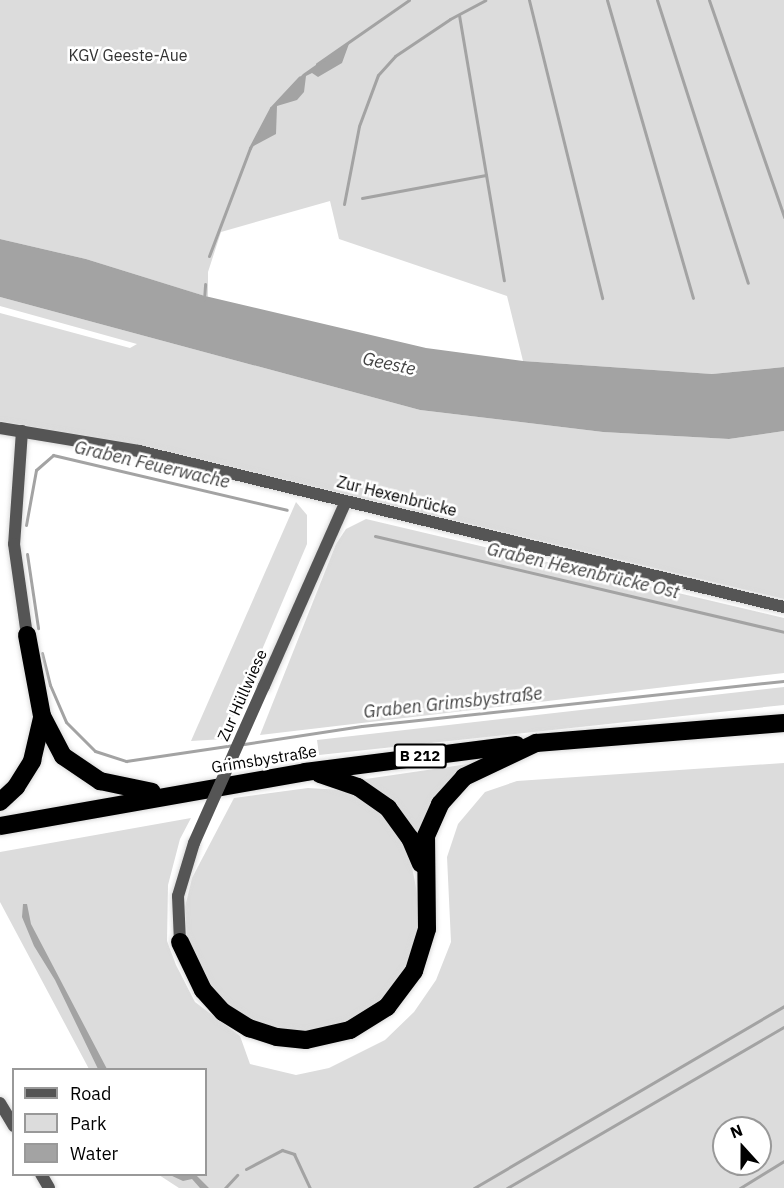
<!DOCTYPE html>
<html>
<head>
<meta charset="utf-8">
<style>
  body { margin:0 }
  #map { position:relative; width:784px; height:1188px; overflow:hidden; background:#fff; font-family:"IBM Plex Sans",sans-serif }
  div>[style] { position:absolute }
  .green>* { inset:0; background:#dcdcdc }
  .water>* { inset:0; background:#a3a3a3 }
  .stream>* { height:3px; margin:-1.5px; padding:0 1.5px; transform-origin:1.5px; border-radius:1.5px; background:#a3a3a3 }
  .roads { filter:drop-shadow(0 0 2px #dbdbdb) drop-shadow(0 0 2px #dbdbdb) }
  .street>* { height:12px; margin:-6px; padding:0 6px; transform-origin:6px; border-radius:6px; background:#555 }
  .highway>* { height:18px; margin:-9px; padding:0 9px; transform-origin:9px; border-radius:9px; background:#000 }
  .street-bridge>* { height:12px; margin:-6px; padding:0 6px; transform-origin:6px; border-radius:6px; background:#555 }
  span { translate:-50% -50%; white-space:nowrap; text-align:center; line-height:1.15; -webkit-text-stroke:5px #fff; paint-order:stroke }
  .shield-label span { padding:2px 4px; background:#fff; border:2px solid; border-radius:4px; -webkit-text-stroke-width:0 }
  .shield-label { font-size:15px; color:#000; font-weight:700 }
  .park-label { font-size:16px; color:#333 }
  .street-label { font-size:16px; color:#000 }
  .water-label { font-size:18px; color:#444; font-style:italic }
  .legend { position:absolute; left:12px; top:1068px; width:195px; height:108px; box-sizing:border-box; background:#fff; border:2px solid #999; margin:0; padding:8px 10px; list-style:none; font-size:18px; color:#000 }
  .legend li { display:flex; align-items:center; gap:12px; height:30px }
  .legend b { width:30px; border:2px solid #999 }
  .north { position:absolute; left:712px; top:1116px; width:60px; height:60px; box-sizing:border-box; background:#fff; border:2px solid #999; border-radius:50%; rotate:339deg; font-size:16px; font-weight:700; line-height:24px; text-align:center; color:#000 }
  .north::after { content:''; display:block; margin:auto; width:21px; height:27px; background:#000; clip-path:polygon(50% 0,100% 100%,50% 72%,0 100%) }
</style>
</head>
<body>
<div id="map">
  <div class="green">
    <div style="clip-path:polygon(0 0,784px 0,784px 367px,712px 374px,523px 361px,507px 296px,339px 239px,330px 201px,221px 232px,208px 272px,208px 297px,86px 259px,0 239px)"></div>
    <div style="clip-path:polygon(0 297px,420px 410px,603px 432px,729px 439px,784px 431px,784px 599px,141px 445px,0 421px,0 313px,130px 348px,137px 344px,0 306px)"></div>
    <div style="clip-path:polygon(296px 502px,307px 515px,307px 544px,224px 739px,191px 741px)"></div>
    <div style="clip-path:polygon(366px 519px,784px 618px,784px 673px,260px 735px,336px 544px,346px 529px)"></div>
    <div style="clip-path:polygon(784px 687px,784px 705px,319px 755px,317px 740px)"></div>
    <div style="clip-path:polygon(475px 763px,439px 793px,428px 809px,419px 844px,352px 781px)"></div>
    <div style="clip-path:polygon(evenodd,784px 763px,784px 1188px,179px 1188px,159px 1175px,206px 1174px,206px 1070px,89px 1069px,0 902px,0 852px,191px 818px,180px 839px,168px 885px,167px 941px,176px 965px,195px 1002px,240px 1036px,250px 1064px,296px 1075px,329px 1068px,385px 1040px,414px 1012px,436px 980px,451px 942px,447px 857px,458px 824px,485px 792px,517px 781px,784px 763px,724px 1128px,760px 1128px,760px 1164px,724px 1164px,724px 1128px)"></div>
    <div style="clip-path:polygon(308px 788px,342px 790px,369px 802px,395px 824px,408px 848px,414px 877px,420px 910px,419px 939px,409px 970px,391px 995px,358px 1021px,315px 1033px,283px 1032px,256px 1025px,226px 1007px,188px 954px,185px 907px,192px 878px,234px 798px)"></div>
  </div>
  <div class="water">
    <div style="clip-path:polygon(350px 41px,342px 63px,318px 77px,312px 73px,306px 76px,304px 92px,297px 100px,277px 106px,276px 134px,250px 148px,271px 108px,303px 74px)"></div>
    <div style="clip-path:polygon(0 239px,86px 259px,205px 296px,426px 348px,523px 361px,712px 374px,784px 367px,784px 431px,729px 439px,603px 432px,420px 410px,0 297px)"></div>
    <div style="clip-path:polygon(23px 904px,27px 904px,31px 924px,107px 1069px,98px 1069px,55px 980px,34px 946px,22px 917px)"></div>
    <div style="clip-path:polygon(170px 1175px,196px 1175px,209px 1188px,200px 1188px,192px 1179px,183px 1181px)"></div>
  </div>
  <div class="stream">
    <div style="left:529px;top:0;width:307px;rotate:76.2deg"></div>
    <div style="left:607px;top:0;width:310px;rotate:73.9deg"></div>
    <div style="left:657px;top:0;width:297px;rotate:72.2deg"></div>
    <div style="left:709px;top:0;width:230px;rotate:70.9deg"></div>
    <div style="left:459px;top:15px;width:269px;rotate:80.4deg"></div>
    <div style="left:317px;top:64px;width:112px;rotate:-34.8deg"></div>
    <div style="left:362px;top:198px;width:126px;rotate:-10.5deg"></div>
    <div style="left:344px;top:204px;width:79px;rotate:-79.1deg"></div>
    <div style="left:359px;top:126px;width:54px;rotate:-69.6deg"></div>
    <div style="left:378px;top:75px;width:25px;rotate:-48deg"></div>
    <div style="left:395px;top:56px;width:66px;rotate:-33.9deg"></div>
    <div style="left:450px;top:19px;width:40px;rotate:-28deg"></div>
    <div style="left:209px;top:256px;width:116px;rotate:-69.2deg"></div>
    <div style="left:250px;top:148px;width:45px;rotate:-62.3deg"></div>
    <div style="left:271px;top:108px;width:42px;rotate:-46.9deg"></div>
    <div style="left:204px;top:300px;width:16px;rotate:-86deg"></div>
    <div style="left:26px;top:525px;width:56px;rotate:-79.7deg"></div>
    <div style="left:36px;top:470px;width:23px;rotate:-41deg"></div>
    <div style="left:53px;top:455px;width:240px;rotate:13.2deg"></div>
    <div style="left:375px;top:536px;width:420px;rotate:13.2deg"></div>
    <div style="left:27px;top:554px;width:75px;rotate:81.5deg"></div>
    <div style="left:42px;top:653px;width:33px;rotate:76deg"></div>
    <div style="left:50px;top:685px;width:40px;rotate:66.6deg"></div>
    <div style="left:66px;top:722px;width:41px;rotate:45deg"></div>
    <div style="left:95px;top:751px;width:33px;rotate:18deg"></div>
    <div style="left:126px;top:761px;width:109px;rotate:-8.4deg"></div>
    <div style="left:244px;top:744px;width:119px;rotate:-8.7deg"></div>
    <div style="left:362px;top:726px;width:424px;rotate:-6.1deg"></div>
    <div style="left:246px;top:1169px;width:41px;rotate:-27.8deg"></div>
    <div style="left:282px;top:1150px;width:13px;rotate:18deg"></div>
    <div style="left:294px;top:1154px;width:38px;rotate:65deg"></div>
    <div style="left:225px;top:1188px;width:18px;rotate:-47deg"></div>
    <div style="left:474px;top:1188px;width:359px;rotate:-30.4deg"></div>
    <div style="left:507px;top:1188px;width:320px;rotate:-30.2deg"></div>
    <div style="left:740px;top:1188px;width:52px;rotate:-31.5deg"></div>
  </div>
  <div class="roads">
    <div class="street">
      <div style="left:0;top:428px;width:141px;rotate:9.4deg"></div>
      <div style="left:139px;top:451px;width:664px;rotate:13.6deg"></div>
      <div style="left:22px;top:431px;width:113px;rotate:94deg"></div>
      <div style="left:14px;top:544px;width:92px;rotate:81.9deg"></div>
      <div style="left:264px;top:686px;width:202px;rotate:-66.1deg"></div>
      <div style="left:180px;top:942px;width:46px;rotate:-92.5deg"></div>
      <div style="left:178px;top:896px;width:55px;rotate:-73.2deg"></div>
      <div style="left:0;top:1103px;width:27px;rotate:59deg"></div>
      <div style="left:41px;top:1174px;width:16px;rotate:60deg"></div>
    </div>
    <div class="highway">
      <div style="left:27px;top:635px;width:82px;rotate:79.5deg"></div>
      <div style="left:42px;top:716px;width:45px;rotate:62.3deg"></div>
      <div style="left:63px;top:756px;width:45px;rotate:34deg"></div>
      <div style="left:100px;top:781px;width:53px;rotate:11.9deg"></div>
      <div style="left:320px;top:774px;width:40px;rotate:18.9deg"></div>
      <div style="left:358px;top:787px;width:37px;rotate:35deg"></div>
      <div style="left:388px;top:808px;width:37px;rotate:54deg"></div>
      <div style="left:410px;top:838px;width:28px;rotate:67deg"></div>
      <div style="left:0;top:802px;width:22px;rotate:-43deg"></div>
      <div style="left:16px;top:787px;width:31px;rotate:-58deg"></div>
      <div style="left:32px;top:761px;width:44px;rotate:-76.9deg"></div>
      <div style="left:0;top:826px;width:310px;rotate:-10deg"></div>
      <div style="left:305px;top:772px;width:213px;rotate:-7.3deg"></div>
      <div style="left:180px;top:942px;width:53px;rotate:64.4deg"></div>
      <div style="left:203px;top:990px;width:30px;rotate:48deg"></div>
      <div style="left:223px;top:1012px;width:31px;rotate:32deg"></div>
      <div style="left:249px;top:1028px;width:29px;rotate:18deg"></div>
      <div style="left:277px;top:1037px;width:29px;rotate:6deg"></div>
      <div style="left:306px;top:1040px;width:45px;rotate:-12.8deg"></div>
      <div style="left:350px;top:1030px;width:44px;rotate:-31.9deg"></div>
      <div style="left:387px;top:1007px;width:45px;rotate:-53.1deg"></div>
      <div style="left:414px;top:971px;width:44px;rotate:-72.8deg"></div>
      <div style="left:427px;top:929px;width:93px;rotate:-90.6deg"></div>
      <div style="left:426px;top:836px;width:35px;rotate:-66deg"></div>
      <div style="left:440px;top:804px;width:36px;rotate:-48deg"></div>
      <div style="left:464px;top:777px;width:80px;rotate:-25.3deg"></div>
      <div style="left:536px;top:743px;width:249px;rotate:-4.6deg"></div>
    </div>
  </div>
  <div class="street-bridge">
    <div style="left:194px;top:843px;width:172px;rotate:-66deg"></div>
  </div>
  <div class="shield-label">
    <span style="left:420px;top:756px">B 212</span>
  </div>
  <div class="park-label">
    <span style="left:128px;top:55px">KGV Geeste-Aue</span>
  </div>
  <div class="street-label">
    <span style="left:397px;top:496px;rotate:14deg">Zur Hexenbrücke</span>
    <span style="left:242px;top:695px;rotate:-66deg">Zur Hüllwiese</span>
    <span style="left:264px;top:759px;rotate:-9deg">Grimsbystraße</span>
  </div>
  <div class="water-label">
    <span style="left:389px;top:364px;rotate:12deg">Geeste</span>
    <span style="left:152px;top:465px;rotate:13deg">Graben Feuerwache</span>
    <span style="left:583px;top:571px;rotate:13deg">Graben Hexenbrücke Ost</span>
    <span style="left:453px;top:703px;rotate:-6deg">Graben Grimsbystraße</span>
  </div>
  <ul class="legend">
  <li><b style="height:8px;background:#555"></b>Road</li>
  <li><b style="height:16px;background:#dcdcdc"></b>Park</li>
  <li><b style="height:16px;background:#a3a3a3"></b>Water</li>
  </ul>
  <div class="north">N</div>
</div>
</body>
</html>
